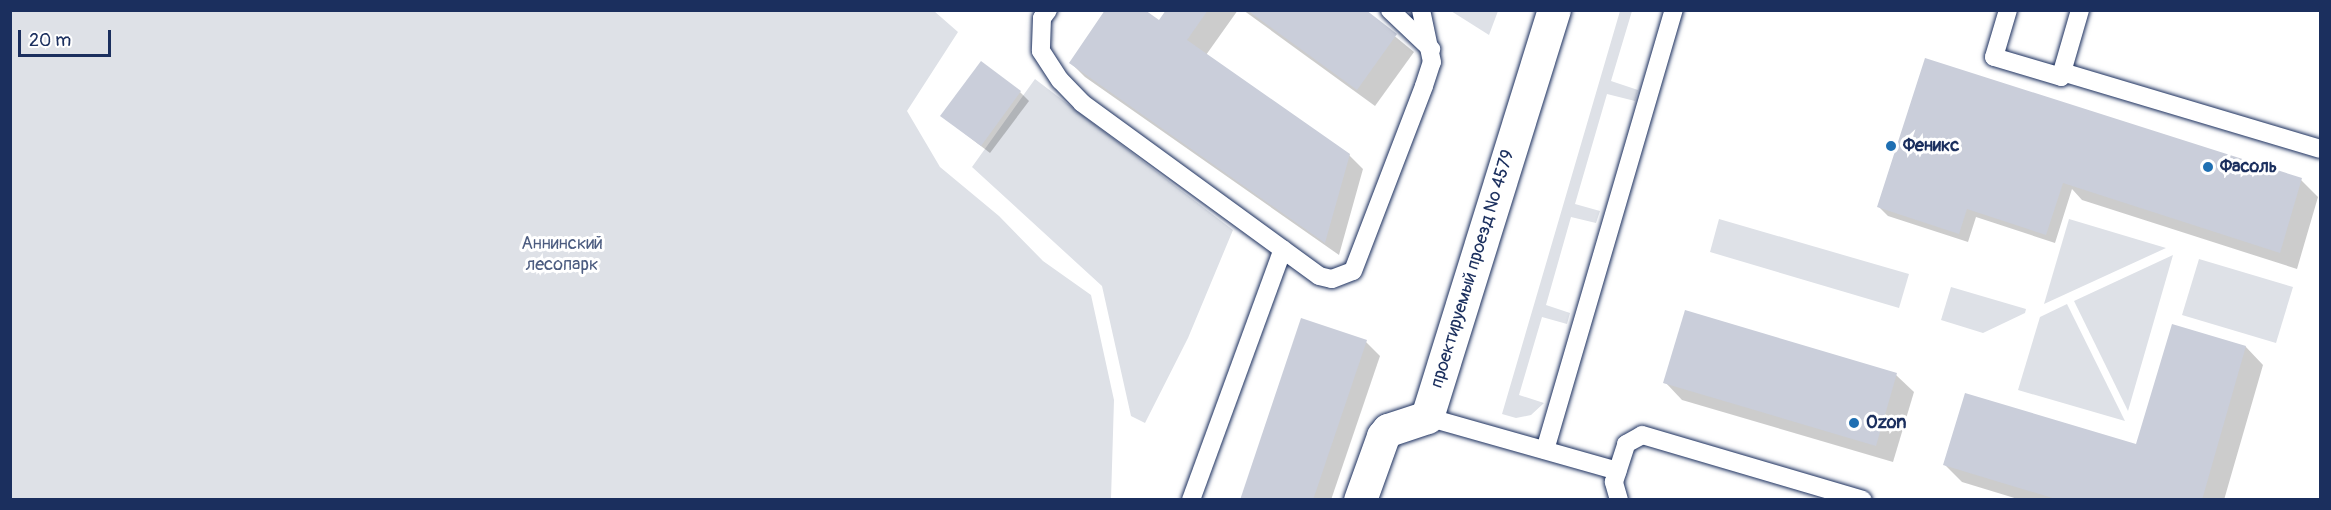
<!DOCTYPE html>
<html>
<head>
<meta charset="utf-8">
<style>
  body { margin:0 }
  #map { position:relative; width:2331px; height:510px; overflow:hidden; background:#fff; font-family:Pangolin,sans-serif }
  div>[style] { position:absolute }
  .green>* { inset:0; background:#dee1e7 }
  .shadow>* { inset:0; background:#0003 }
  .building>* { inset:0; background:#caceda }
  .roads { filter:drop-shadow(0 0 2px #1b2f5e) drop-shadow(0 0 2px #1b2f5e) }
  .lane>* { height:18px; margin:-9px; padding:0 9px; transform-origin:9px; border-radius:9px; background:#fff }
  .street>* { height:33px; margin:-16.5px; padding:0 16.5px; transform-origin:16.5px; border-radius:16.5px; background:#fff }
  .dots>* { width:16px; height:16px; translate:-50% -50%; box-sizing:border-box; border:3px solid #fff; border-radius:50% }
  span { translate:-50% -50%; white-space:nowrap; text-align:center; line-height:1.15; -webkit-text-stroke:6px #fff; paint-order:stroke }
  .poi-label { font-size:18px; color:#1b2f5e; font-weight:700 }
  .left { translate:0 -50%; text-align:left }
  .park-label { font-size:18px; color:#4c5c80 }
  .street-label { font-size:18px; color:#1b2f5e }
  .frame { position:absolute; inset:0; border:12px solid #1b2f5e; pointer-events:none }
  .scale { position:absolute; left:18px; top:30px; width:93px; height:27px; box-sizing:border-box; border:3px solid #1b2f5e; border-top:0; padding-left:8px; font-size:18px; line-height:21px; white-space:nowrap; color:#1b2f5e; -webkit-text-stroke:4px #fff; paint-order:stroke }
</style>
</head>
<body>
<div id="map">
  <div class="green">
    <div style="clip-path:polygon(10px 11px,934px 11px,958px 32px,907px 111px,940px 167px,999px 216px,1043px 261px,1091px 295px,1114px 400px,1111px 499px,11px 499px)"></div>
    <div style="clip-path:polygon(1451px 11px,1498px 11px,1489px 35px)"></div>
    <div style="clip-path:polygon(1620px 11px,1632px 11px,1611px 81px,1638px 90px,1635px 101px,1607px 94px,1575px 204px,1600px 211px,1596px 223px,1571px 217px,1546px 305px,1570px 313px,1567px 324px,1542px 317px,1519px 395px,1544px 403px,1531px 415px,1516px 418px,1502px 414px)"></div>
    <div style="clip-path:polygon(1035px 79px,1233px 230px,1188px 338px,1145px 423px,1131px 416px,1102px 286px,972px 167px)"></div>
    <div style="clip-path:polygon(1719px 219px,1909px 274px,1899px 308px,1710px 252px)"></div>
    <div style="clip-path:polygon(2069px 219px,2166px 248px,2044px 304px)"></div>
    <div style="clip-path:polygon(2173px 255px,2128px 411px,2074px 301px)"></div>
    <div style="clip-path:polygon(2199px 259px,2293px 287px,2276px 343px,2182px 315px)"></div>
    <div style="clip-path:polygon(1951px 287px,2026px 309px,2025px 313px,1983px 333px,1941px 320px)"></div>
    <div style="clip-path:polygon(2067px 304px,2125px 421px,2018px 390px,2040px 317px)"></div>
  </div>
  <div class="shadow">
    <div style="clip-path:polygon(1168px 10px,1238px 10px,1206px 55px,1349px 155px,1363px 169px,1339px 255px,1085px 77px,1071px 63px,1164px 25px)"></div>
    <div style="clip-path:polygon(1243px 10px,1363px 10px,1414px 52px,1375px 106px)"></div>
    <div style="clip-path:polygon(1926px 60px,2301px 180px,2318px 197px,2297px 269px,2082px 200px,2072px 189px,2055px 243px,1976px 217px,1968px 242px,1888px 216px,1879px 207px)"></div>
    <div style="clip-path:polygon(1020px 92px,1029px 101px,990px 153px,942px 116px)"></div>
    <div style="clip-path:polygon(2173px 326px,2246px 347px,2263px 365px,2224px 500px,2021px 500px,1962px 482px,1945px 465px,2137px 446px)"></div>
    <div style="clip-path:polygon(1366px 342px,1380px 356px,1331px 500px,1241px 500px)"></div>
    <div style="clip-path:polygon(1896px 375px,1914px 392px,1893px 462px,1682px 400px,1665px 382px)"></div>
  </div>
  <div class="building">
    <div style="clip-path:polygon(1105px 10px,1145px 10px,1159px 20px,1166px 10px,1208px 10px,1187px 40px,1350px 154px,1325px 243px,1069px 63px)"></div>
    <div style="clip-path:polygon(1247px 10px,1366px 10px,1397px 34px,1357px 90px)"></div>
    <div style="clip-path:polygon(1925px 58px,2302px 178px,2280px 253px,2063px 183px,2046px 235px,1967px 209px,1959px 234px,1877px 207px)"></div>
    <div style="clip-path:polygon(981px 61px,1021px 91px,981px 146px,940px 116px)"></div>
    <div style="clip-path:polygon(1685px 310px,1897px 373px,1876px 446px,1663px 383px)"></div>
    <div style="clip-path:polygon(1301px 318px,1367px 340px,1313px 500px,1240px 500px)"></div>
    <div style="clip-path:polygon(2172px 324px,2246px 346px,2202px 500px,2059px 500px,1943px 465px,1965px 393px,2136px 444px)"></div>
  </div>
  <div class="roads">
    <div class="lane">
      <div style="left:1048px;top:10px;width:10px;rotate:127deg"></div>
      <div style="left:1042px;top:18px;width:33px;rotate:92deg"></div>
      <div style="left:1041px;top:51px;width:35px;rotate:57deg"></div>
      <div style="left:1060px;top:80px;width:32px;rotate:46deg"></div>
      <div style="left:1082px;top:103px;width:293px;rotate:36.1deg"></div>
      <div style="left:1319px;top:276px;width:13px;rotate:13deg"></div>
      <div style="left:1332px;top:279px;width:22px;rotate:-21deg"></div>
      <div style="left:1353px;top:271px;width:198px;rotate:-69deg"></div>
      <div style="left:1424px;top:86px;width:25px;rotate:-72deg"></div>
      <div style="left:1432px;top:62px;width:53px;rotate:-101.9deg"></div>
      <div style="left:1390px;top:10px;width:57px;rotate:43.6deg"></div>
      <div style="left:2008px;top:10px;width:49px;rotate:106.6deg"></div>
      <div style="left:1994px;top:57px;width:70px;rotate:16.6deg"></div>
      <div style="left:2061px;top:77px;width:5px;rotate:-79deg"></div>
      <div style="left:2062px;top:72px;width:269px;rotate:16.6deg"></div>
      <div style="left:2062px;top:72px;width:65px;rotate:-73.8deg"></div>
      <div style="left:1427px;top:417px;width:198px;rotate:15.8deg"></div>
      <div style="left:1545px;top:450px;width:459px;rotate:-73.7deg"></div>
      <div style="left:1191px;top:500px;width:267px;rotate:-69.9deg"></div>
      <div style="left:1619px;top:500px;width:19px;rotate:-106deg"></div>
      <div style="left:1614px;top:482px;width:40px;rotate:-72deg"></div>
      <div style="left:1626px;top:444px;width:18px;rotate:-29deg"></div>
      <div style="left:1642px;top:435px;width:230px;rotate:16.4deg"></div>
    </div>
    <div class="street">
      <div style="left:1360px;top:500px;width:68px;rotate:-70.2deg"></div>
      <div style="left:1383px;top:436px;width:8px;rotate:-50deg"></div>
      <div style="left:1388px;top:430px;width:41px;rotate:-18.4deg"></div>
      <div style="left:1427px;top:417px;width:426px;rotate:-72.7deg"></div>
    </div>
  </div>
  <div class="dots">
    <div style="left:1891px;top:146px;background:#1f6fb2"></div>
    <div style="left:2208px;top:167px;background:#1f6fb2"></div>
    <div style="left:1854px;top:423px;background:#1f6fb2"></div>
  </div>
  <div class="poi-label">
    <span class="left" style="left:1903px;top:146px">Феникс</span>
    <span class="left" style="left:2220px;top:167px">Фасоль</span>
    <span class="left" style="left:1866px;top:423px">Ozon</span>
  </div>
  <div class="park-label">
    <span style="left:562px;top:255px">Аннинский<br>лесопарк</span>
  </div>
  <div class="street-label">
    <span style="left:1473px;top:269px;rotate:-73deg">проектируемый проезд № 4579</span>
  </div>
  <div class="frame"></div>
  <div class="scale">20 m</div>
</div>
</body>
</html>
